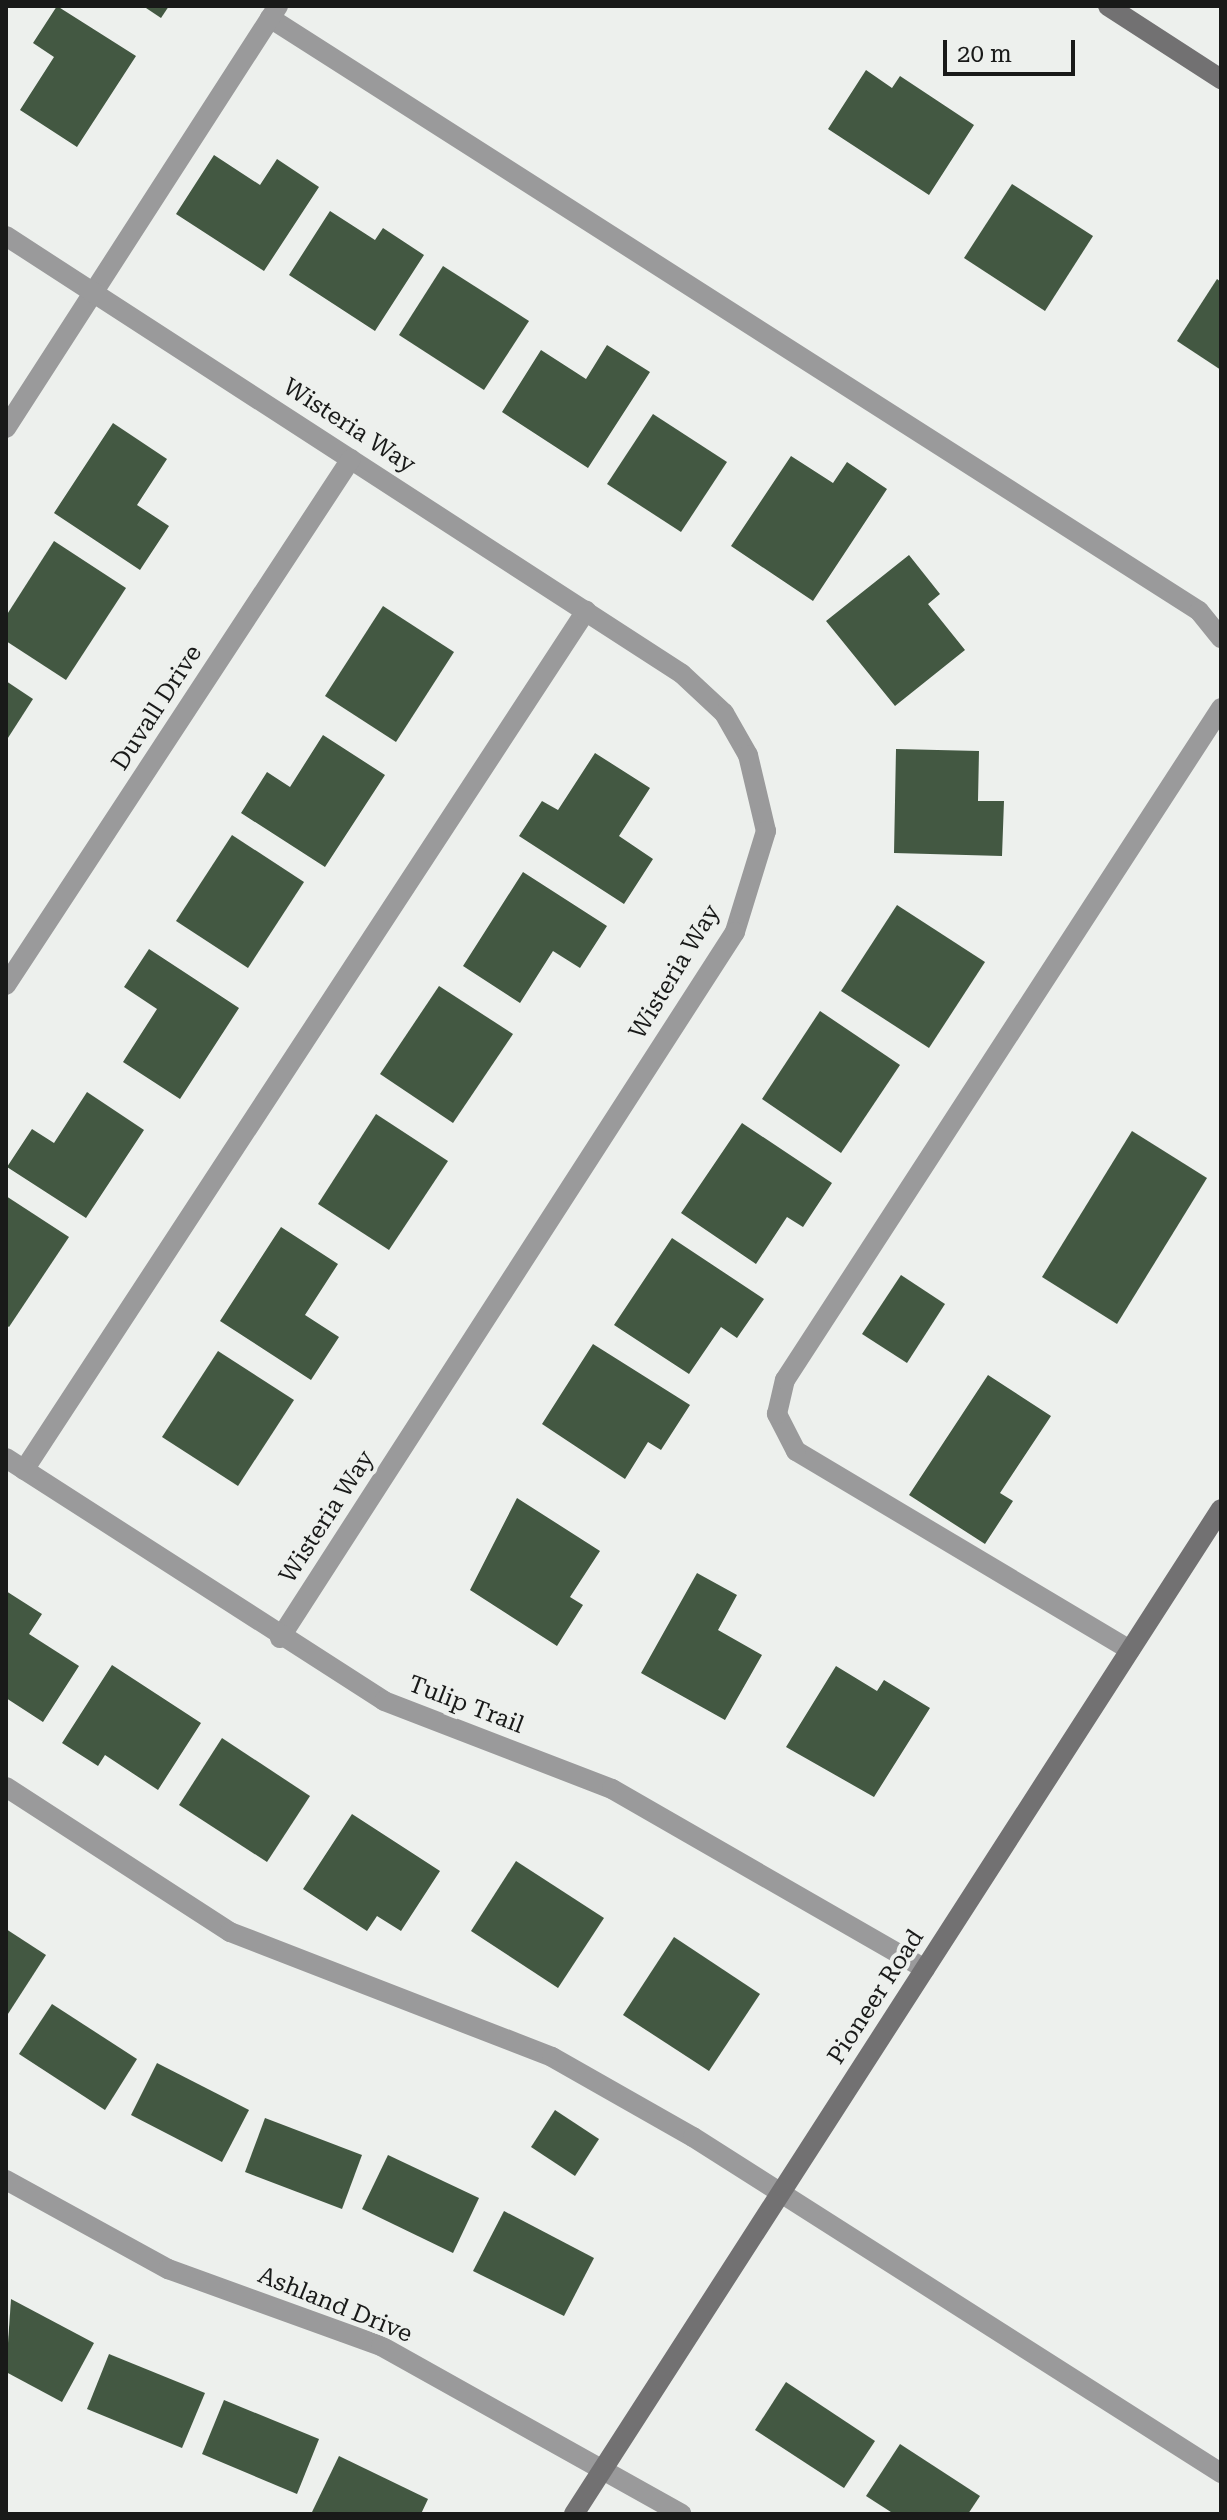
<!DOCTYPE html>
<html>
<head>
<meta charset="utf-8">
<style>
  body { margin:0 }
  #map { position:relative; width:1227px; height:2520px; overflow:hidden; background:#edf0ed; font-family:"Roboto Serif",serif }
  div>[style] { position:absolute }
  .building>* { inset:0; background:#435842 }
  .lane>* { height:20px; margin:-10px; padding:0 10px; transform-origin:10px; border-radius:10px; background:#9a9a9b }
  .street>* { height:20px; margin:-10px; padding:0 10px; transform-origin:10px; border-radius:10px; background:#9a9a9b }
  .secondary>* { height:20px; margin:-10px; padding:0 10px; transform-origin:10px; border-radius:10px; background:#727172 }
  span { translate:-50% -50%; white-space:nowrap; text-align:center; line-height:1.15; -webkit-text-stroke:8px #edf0ed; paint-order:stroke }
  .street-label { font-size:24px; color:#191a19 }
  .frame { position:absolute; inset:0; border:8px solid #191a19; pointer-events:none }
  .scale { position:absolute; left:943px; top:40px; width:132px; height:36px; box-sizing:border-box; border:4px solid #191a19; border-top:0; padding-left:10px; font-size:24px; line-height:28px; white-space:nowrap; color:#191a19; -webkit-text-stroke:6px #edf0ed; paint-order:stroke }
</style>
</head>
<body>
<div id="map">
  <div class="building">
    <div style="clip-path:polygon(57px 6px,136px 56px,77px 147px,20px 110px,54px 57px,33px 43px)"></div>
    <div style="clip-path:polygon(143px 6px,169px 6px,161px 18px)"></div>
    <div style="clip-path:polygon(866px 70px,892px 88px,900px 76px,974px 125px,929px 195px,828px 129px)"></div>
    <div style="clip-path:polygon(214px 155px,260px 185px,277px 159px,319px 187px,264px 271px,176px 214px)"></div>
    <div style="clip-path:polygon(1012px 184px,1093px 236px,1045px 311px,964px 258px)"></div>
    <div style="clip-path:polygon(330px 211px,375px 240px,383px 228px,424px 255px,375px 331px,289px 275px)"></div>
    <div style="clip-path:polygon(443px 266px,529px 321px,484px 390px,399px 335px)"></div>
    <div style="clip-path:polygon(1217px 279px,1221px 282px,1221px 370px,1177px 341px)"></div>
    <div style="clip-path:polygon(607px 345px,650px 372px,588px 468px,502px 412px,541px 350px,586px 379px)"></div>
    <div style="clip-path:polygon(653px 414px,727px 462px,681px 532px,607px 484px)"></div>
    <div style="clip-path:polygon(113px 423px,167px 459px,137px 505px,169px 526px,140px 570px,54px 513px)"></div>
    <div style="clip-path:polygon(791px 456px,833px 483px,847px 462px,887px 489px,813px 601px,731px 546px)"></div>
    <div style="clip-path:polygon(54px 541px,126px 588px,66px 680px,6px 641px,6px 616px)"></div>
    <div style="clip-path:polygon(909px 555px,940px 594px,928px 604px,965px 650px,895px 706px,826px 621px)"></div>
    <div style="clip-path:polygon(383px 606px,454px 652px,396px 742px,325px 696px)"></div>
    <div style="clip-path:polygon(6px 681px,33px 699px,6px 741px)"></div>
    <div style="clip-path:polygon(323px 735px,385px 775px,325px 867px,241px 813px,267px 772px,290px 787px)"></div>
    <div style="clip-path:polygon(896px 749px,979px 751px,978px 801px,1004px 801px,1002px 856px,894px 853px)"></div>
    <div style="clip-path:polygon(595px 753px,650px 788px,619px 836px,653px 859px,624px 904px,519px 836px,542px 801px,558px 810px)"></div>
    <div style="clip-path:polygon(232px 835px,304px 882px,248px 968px,176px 921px)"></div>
    <div style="clip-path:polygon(523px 872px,607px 926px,580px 968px,553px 951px,520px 1003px,463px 966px)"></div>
    <div style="clip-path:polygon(897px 905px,985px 962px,929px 1048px,841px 991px)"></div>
    <div style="clip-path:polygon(149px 949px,239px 1008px,180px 1099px,123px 1062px,157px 1009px,124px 987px)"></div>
    <div style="clip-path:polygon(439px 986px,513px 1034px,453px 1123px,380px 1074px)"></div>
    <div style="clip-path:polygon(820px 1011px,900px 1065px,841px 1153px,762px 1099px)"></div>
    <div style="clip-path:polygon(87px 1092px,144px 1130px,86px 1218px,7px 1167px,32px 1129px,54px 1143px)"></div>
    <div style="clip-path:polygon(376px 1114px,448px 1161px,389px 1250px,318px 1204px)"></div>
    <div style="clip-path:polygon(742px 1123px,832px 1183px,803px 1227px,787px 1217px,756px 1264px,681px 1213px)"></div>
    <div style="clip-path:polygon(1132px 1131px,1207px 1178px,1117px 1324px,1042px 1277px)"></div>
    <div style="clip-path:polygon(6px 1196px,69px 1237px,9px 1327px,6px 1325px)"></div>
    <div style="clip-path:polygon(281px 1227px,338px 1264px,305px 1315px,339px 1337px,311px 1380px,220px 1321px)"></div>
    <div style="clip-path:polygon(672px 1238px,764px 1299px,737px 1338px,721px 1327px,689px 1374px,614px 1325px)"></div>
    <div style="clip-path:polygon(901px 1275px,945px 1304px,907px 1363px,862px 1334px)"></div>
    <div style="clip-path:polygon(593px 1344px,690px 1405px,661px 1450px,648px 1442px,625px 1479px,542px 1424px)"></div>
    <div style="clip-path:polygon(218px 1351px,294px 1400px,238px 1486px,162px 1437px)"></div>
    <div style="clip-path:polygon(988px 1375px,1051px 1416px,1000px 1493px,1013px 1501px,985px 1544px,909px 1495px)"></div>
    <div style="clip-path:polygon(517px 1498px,600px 1551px,570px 1597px,583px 1605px,557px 1646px,470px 1590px)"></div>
    <div style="clip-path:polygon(697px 1573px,737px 1595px,718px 1630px,762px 1655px,725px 1720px,641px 1673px)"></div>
    <div style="clip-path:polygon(6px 1591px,42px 1614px,29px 1634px,79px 1666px,43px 1722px,6px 1698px)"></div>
    <div style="clip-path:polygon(112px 1665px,201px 1723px,158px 1790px,105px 1755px,98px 1766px,62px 1743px)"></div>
    <div style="clip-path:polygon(836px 1666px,877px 1691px,884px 1680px,930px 1708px,874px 1797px,786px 1747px)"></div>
    <div style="clip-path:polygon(222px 1738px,310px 1796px,267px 1862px,179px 1805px)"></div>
    <div style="clip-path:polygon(352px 1814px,440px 1871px,401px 1931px,377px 1916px,367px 1931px,303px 1889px)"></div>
    <div style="clip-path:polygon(516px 1861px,604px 1918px,558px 1988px,471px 1931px)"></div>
    <div style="clip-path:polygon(6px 1929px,46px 1955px,6px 2017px)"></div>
    <div style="clip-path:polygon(674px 1937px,760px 1994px,709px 2071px,623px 2015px)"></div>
    <div style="clip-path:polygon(52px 2004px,137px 2059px,105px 2110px,19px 2054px)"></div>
    <div style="clip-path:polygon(157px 2063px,249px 2110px,222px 2162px,131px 2115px)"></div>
    <div style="clip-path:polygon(555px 2110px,599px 2139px,575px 2176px,531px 2147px)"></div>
    <div style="clip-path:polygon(265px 2118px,362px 2155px,342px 2209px,245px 2172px)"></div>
    <div style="clip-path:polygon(388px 2155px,479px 2198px,453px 2253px,362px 2209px)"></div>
    <div style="clip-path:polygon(504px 2211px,594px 2258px,564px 2316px,473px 2271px)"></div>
    <div style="clip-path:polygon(11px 2299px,94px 2343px,62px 2402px,6px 2372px)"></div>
    <div style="clip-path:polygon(109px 2354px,205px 2393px,182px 2448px,87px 2409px)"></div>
    <div style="clip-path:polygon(786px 2382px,875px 2441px,844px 2488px,755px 2430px)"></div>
    <div style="clip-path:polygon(224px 2400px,319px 2439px,297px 2494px,202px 2454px)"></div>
    <div style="clip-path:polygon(900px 2444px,980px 2496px,968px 2514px,894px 2514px,866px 2496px)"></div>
    <div style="clip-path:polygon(339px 2456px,428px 2499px,421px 2514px,312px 2512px)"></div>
  </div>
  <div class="lane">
    <div style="left:270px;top:18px;width:1102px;rotate:32.55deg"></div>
    <div style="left:1199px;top:611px;width:35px;rotate:51deg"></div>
    <div style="left:6px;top:428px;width:502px;rotate:-57.2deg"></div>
    <div style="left:24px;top:1470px;width:1027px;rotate:-56.81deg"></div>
    <div style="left:1130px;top:1650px;width:389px;rotate:-149.2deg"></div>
    <div style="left:796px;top:1451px;width:42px;rotate:-117.2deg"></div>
    <div style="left:777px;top:1414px;width:35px;rotate:-77deg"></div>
    <div style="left:785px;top:1380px;width:801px;rotate:-57.02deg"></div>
    <div style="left:6px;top:1787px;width:267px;rotate:32.9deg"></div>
    <div style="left:230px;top:1932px;width:345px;rotate:21.2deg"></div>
    <div style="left:552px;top:2057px;width:162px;rotate:29.6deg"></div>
    <div style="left:693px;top:2137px;width:626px;rotate:32.47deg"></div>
  </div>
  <div class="street">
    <div style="left:6px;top:236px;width:805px;rotate:32.94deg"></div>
    <div style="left:682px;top:674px;width:57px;rotate:42.9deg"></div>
    <div style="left:724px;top:713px;width:48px;rotate:60.3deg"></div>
    <div style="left:748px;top:755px;width:78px;rotate:76.7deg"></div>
    <div style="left:766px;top:831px;width:106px;rotate:107.1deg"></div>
    <div style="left:735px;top:932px;width:840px;rotate:122.8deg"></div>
    <div style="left:6px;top:985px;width:629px;rotate:-56.74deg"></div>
    <div style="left:6px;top:1458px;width:449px;rotate:32.7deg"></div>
    <div style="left:384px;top:1701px;width:244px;rotate:21.1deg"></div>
    <div style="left:612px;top:1789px;width:361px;rotate:29.9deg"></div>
    <div style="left:6px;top:2180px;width:185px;rotate:28.8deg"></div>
    <div style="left:168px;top:2269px;width:226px;rotate:19.9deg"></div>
    <div style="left:381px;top:2346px;width:344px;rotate:29.2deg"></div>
  </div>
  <div class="secondary">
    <div style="left:1108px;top:6px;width:135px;rotate:32.9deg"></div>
    <div style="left:574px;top:2514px;width:1195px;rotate:-57.23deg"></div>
  </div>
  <div class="street-label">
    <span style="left:349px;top:426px;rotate:33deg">Wisteria Way</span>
    <span style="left:157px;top:708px;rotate:-57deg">Duvall Drive</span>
    <span style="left:675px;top:972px;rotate:-59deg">Wisteria Way</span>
    <span style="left:327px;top:1517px;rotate:-57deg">Wisteria Way</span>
    <span style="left:466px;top:1705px;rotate:21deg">Tulip Trail</span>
    <span style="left:876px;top:1997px;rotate:-57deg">Pioneer Road</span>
    <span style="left:335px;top:2305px;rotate:22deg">Ashland Drive</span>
  </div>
  <div class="frame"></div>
  <div class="scale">20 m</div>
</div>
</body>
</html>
